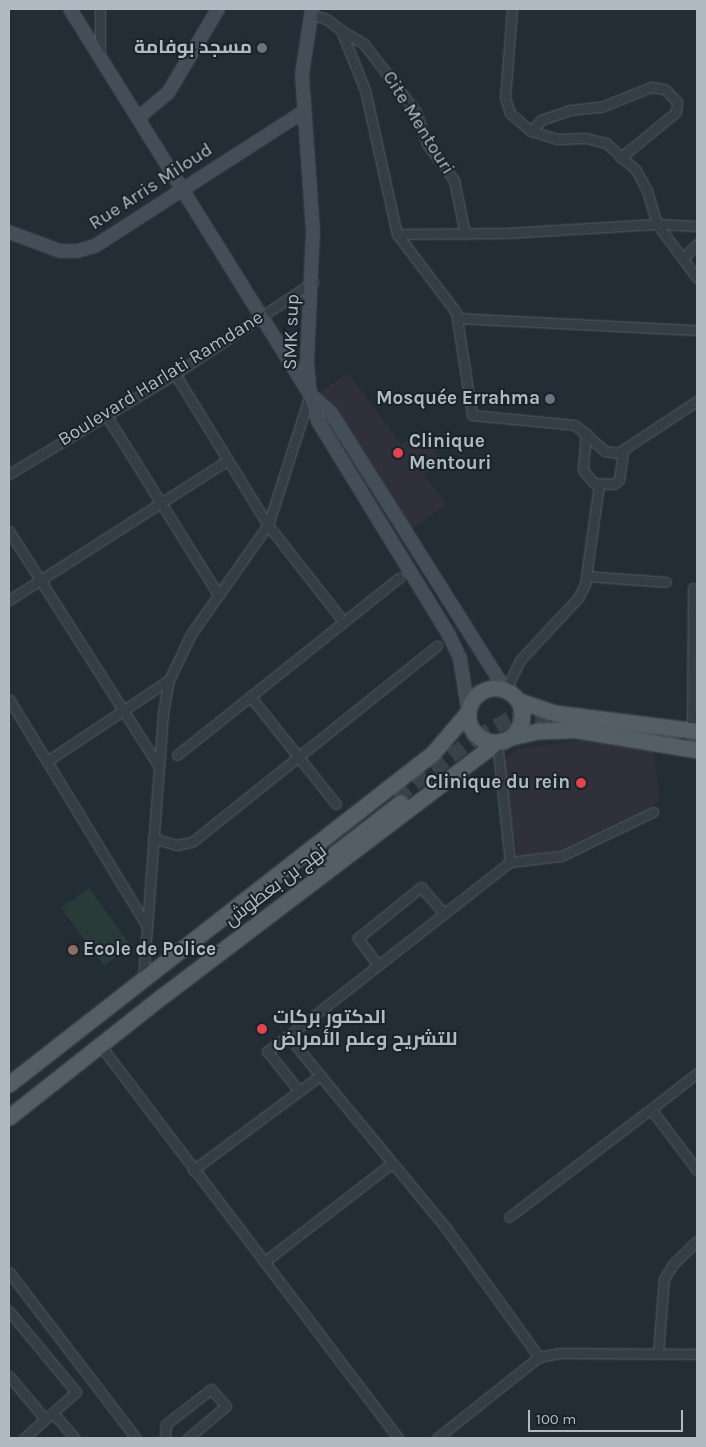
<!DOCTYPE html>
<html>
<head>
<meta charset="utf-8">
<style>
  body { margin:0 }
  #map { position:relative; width:706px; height:1447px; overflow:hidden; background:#222d35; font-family:Karla,Cairo,sans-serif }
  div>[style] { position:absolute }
  .medical>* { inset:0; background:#2f303a }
  .green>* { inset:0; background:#283b38 }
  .primary-tunnel>* { height:15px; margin-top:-7.5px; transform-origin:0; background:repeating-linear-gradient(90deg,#37424a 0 15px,transparent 0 23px) }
  .roads { filter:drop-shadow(0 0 1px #525c63) drop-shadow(0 0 1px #525c63) }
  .street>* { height:9px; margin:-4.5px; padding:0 4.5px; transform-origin:4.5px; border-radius:4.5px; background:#353e45 }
  .secondary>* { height:12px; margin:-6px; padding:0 6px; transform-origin:6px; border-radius:6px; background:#434e58 }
  .primary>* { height:15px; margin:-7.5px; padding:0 7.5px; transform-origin:7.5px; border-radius:7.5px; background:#535e66 }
  .primary>.ring { margin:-7.5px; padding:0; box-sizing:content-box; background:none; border:15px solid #535e66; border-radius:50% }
  .dots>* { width:14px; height:14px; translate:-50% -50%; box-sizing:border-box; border:2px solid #1a232a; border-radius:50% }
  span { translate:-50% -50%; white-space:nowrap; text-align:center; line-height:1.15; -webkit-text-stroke:4px #1a232a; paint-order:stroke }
  .poi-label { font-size:19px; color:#afbac2; font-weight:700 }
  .right { translate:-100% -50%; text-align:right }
  .left { translate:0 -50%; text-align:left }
  .street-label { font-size:19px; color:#afbac2 }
  .frame { position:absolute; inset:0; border:10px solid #afbac2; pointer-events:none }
  .scale { position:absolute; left:528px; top:1410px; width:155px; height:22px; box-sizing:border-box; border:2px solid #afbac2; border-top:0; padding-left:6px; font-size:15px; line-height:18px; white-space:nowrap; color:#afbac2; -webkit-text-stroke:4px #1a232a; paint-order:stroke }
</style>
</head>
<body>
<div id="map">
  <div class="medical">
    <div style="clip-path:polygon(348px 373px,401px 444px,421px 432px,443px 461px,424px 475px,447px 504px,411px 530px,320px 392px)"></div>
    <div style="clip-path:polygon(582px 740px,653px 752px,660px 802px,557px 851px,518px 856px,502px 763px,517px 749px)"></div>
  </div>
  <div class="green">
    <div style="clip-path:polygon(89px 888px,131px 946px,104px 966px,61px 908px)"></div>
  </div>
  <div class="primary-tunnel">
    <div style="left:618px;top:730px;width:80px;rotate:6.5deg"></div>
    <div style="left:396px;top:797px;width:100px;rotate:-36.9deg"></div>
    <div style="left:476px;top:737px;width:41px;rotate:-29.1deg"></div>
    <div style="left:512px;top:717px;width:57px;rotate:5deg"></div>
  </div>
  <div class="roads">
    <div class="street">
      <div style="left:512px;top:9px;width:88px;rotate:94.5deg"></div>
      <div style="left:505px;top:97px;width:17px;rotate:73deg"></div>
      <div style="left:510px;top:113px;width:28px;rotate:41deg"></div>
      <div style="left:531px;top:131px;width:27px;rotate:17deg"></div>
      <div style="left:557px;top:139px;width:29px;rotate:-2deg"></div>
      <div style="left:586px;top:138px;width:21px;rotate:14deg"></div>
      <div style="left:606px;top:143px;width:40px;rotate:42deg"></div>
      <div style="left:636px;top:170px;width:24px;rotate:62deg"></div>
      <div style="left:647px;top:191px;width:34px;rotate:73deg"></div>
      <div style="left:657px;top:224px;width:67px;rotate:53.5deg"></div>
      <div style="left:311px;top:14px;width:18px;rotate:19deg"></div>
      <div style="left:328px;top:20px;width:16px;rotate:38deg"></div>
      <div style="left:341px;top:30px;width:65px;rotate:68.2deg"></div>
      <div style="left:365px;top:90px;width:148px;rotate:77.5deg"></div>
      <div style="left:397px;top:234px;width:98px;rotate:52.9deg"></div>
      <div style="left:456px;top:312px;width:104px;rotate:81.2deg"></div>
      <div style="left:472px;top:415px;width:103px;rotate:5.5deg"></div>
      <div style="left:575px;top:425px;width:40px;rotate:41deg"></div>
      <div style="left:605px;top:451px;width:13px;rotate:9deg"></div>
      <div style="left:618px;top:453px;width:95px;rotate:-33.4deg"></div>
      <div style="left:341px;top:30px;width:27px;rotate:31deg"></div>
      <div style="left:364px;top:44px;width:86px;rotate:52.6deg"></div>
      <div style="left:416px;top:112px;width:34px;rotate:71deg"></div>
      <div style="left:427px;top:144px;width:45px;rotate:53.1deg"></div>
      <div style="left:454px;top:180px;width:55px;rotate:78.5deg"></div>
      <div style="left:100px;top:52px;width:43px;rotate:-90deg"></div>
      <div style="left:531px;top:131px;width:15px;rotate:-48deg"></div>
      <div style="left:541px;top:120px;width:31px;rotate:-19deg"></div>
      <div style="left:570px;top:110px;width:31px;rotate:-6deg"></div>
      <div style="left:601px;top:107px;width:54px;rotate:-21.8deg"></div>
      <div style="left:651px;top:87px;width:14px;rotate:8deg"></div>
      <div style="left:665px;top:89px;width:18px;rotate:47deg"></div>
      <div style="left:677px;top:102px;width:10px;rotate:96deg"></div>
      <div style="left:676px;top:112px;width:72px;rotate:140.6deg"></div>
      <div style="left:397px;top:234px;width:110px;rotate:-0.5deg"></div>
      <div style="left:507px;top:233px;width:150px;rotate:-3.4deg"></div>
      <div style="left:657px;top:224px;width:40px;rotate:2.9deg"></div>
      <div style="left:683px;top:258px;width:20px;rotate:-45deg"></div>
      <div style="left:457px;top:318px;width:240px;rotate:2.9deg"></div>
      <div style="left:175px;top:374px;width:177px;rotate:58.4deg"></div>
      <div style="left:268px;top:525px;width:122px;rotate:52deg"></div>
      <div style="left:106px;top:415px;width:213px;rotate:58deg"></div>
      <div style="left:586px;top:433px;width:37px;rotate:95deg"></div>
      <div style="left:583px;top:470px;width:17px;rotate:50deg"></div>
      <div style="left:594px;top:483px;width:20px;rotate:3deg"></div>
      <div style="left:614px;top:484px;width:6px;rotate:-39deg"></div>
      <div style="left:619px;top:480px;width:28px;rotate:-82deg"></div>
      <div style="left:9px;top:474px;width:194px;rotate:-31.1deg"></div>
      <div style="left:175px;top:374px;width:166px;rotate:-33.7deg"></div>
      <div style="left:9px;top:531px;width:277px;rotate:57.5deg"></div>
      <div style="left:587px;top:576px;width:79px;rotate:4.3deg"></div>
      <div style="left:9px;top:600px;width:258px;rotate:-32.6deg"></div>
      <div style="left:506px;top:689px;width:32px;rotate:-64deg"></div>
      <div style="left:520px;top:660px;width:85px;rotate:-46.9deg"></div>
      <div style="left:578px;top:598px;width:16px;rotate:-63deg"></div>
      <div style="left:585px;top:584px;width:100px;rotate:-82deg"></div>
      <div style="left:250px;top:696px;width:138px;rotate:51.5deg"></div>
      <div style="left:9px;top:699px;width:263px;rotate:58.7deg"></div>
      <div style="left:692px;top:731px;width:143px;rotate:-89.6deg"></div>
      <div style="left:497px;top:742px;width:121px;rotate:83.8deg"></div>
      <div style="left:177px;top:755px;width:284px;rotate:-38.6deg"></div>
      <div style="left:47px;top:761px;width:146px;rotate:-33.6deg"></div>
      <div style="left:153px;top:838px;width:24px;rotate:17deg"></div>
      <div style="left:176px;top:845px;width:16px;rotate:-11deg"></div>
      <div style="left:192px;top:842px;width:314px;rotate:-38.7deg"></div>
      <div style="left:378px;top:965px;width:34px;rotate:-127deg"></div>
      <div style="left:358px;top:938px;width:81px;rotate:-39deg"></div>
      <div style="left:421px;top:887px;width:35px;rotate:49deg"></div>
      <div style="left:143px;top:980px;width:268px;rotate:-85.7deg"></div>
      <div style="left:163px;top:713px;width:34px;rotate:-80deg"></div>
      <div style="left:169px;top:680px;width:51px;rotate:-64.4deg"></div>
      <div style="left:191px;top:634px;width:133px;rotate:-54.8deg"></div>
      <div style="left:268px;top:525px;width:138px;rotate:-72.2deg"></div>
      <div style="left:288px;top:1036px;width:26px;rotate:144deg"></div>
      <div style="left:267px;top:1051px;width:51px;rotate:51.3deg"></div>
      <div style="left:100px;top:1045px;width:493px;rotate:52.8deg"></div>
      <div style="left:697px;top:1073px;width:58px;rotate:142deg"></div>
      <div style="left:651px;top:1109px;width:76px;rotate:53deg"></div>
      <div style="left:193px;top:1170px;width:159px;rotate:-36.6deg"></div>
      <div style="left:509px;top:1217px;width:178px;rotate:-37.3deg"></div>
      <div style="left:264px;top:1262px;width:162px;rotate:-37.7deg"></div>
      <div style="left:9px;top:1272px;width:209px;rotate:52.6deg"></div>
      <div style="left:9px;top:1311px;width:105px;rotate:50.4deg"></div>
      <div style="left:76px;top:1392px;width:69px;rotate:138.5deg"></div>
      <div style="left:658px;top:1353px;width:74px;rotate:-85.4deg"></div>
      <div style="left:664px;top:1279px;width:17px;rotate:-59deg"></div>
      <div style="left:673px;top:1264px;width:33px;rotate:-44deg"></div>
      <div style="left:539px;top:1357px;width:159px;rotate:-125.8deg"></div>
      <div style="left:446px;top:1228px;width:249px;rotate:-129.5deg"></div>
      <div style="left:288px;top:1036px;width:282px;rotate:-38.1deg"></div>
      <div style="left:510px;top:862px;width:51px;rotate:-6.7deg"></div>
      <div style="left:561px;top:856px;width:102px;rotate:-25.6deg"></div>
      <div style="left:9px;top:1376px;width:56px;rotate:50.1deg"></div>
      <div style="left:53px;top:1413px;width:33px;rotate:49deg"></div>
      <div style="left:165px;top:1438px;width:14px;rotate:-86deg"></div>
      <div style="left:166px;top:1424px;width:57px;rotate:-37.9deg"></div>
      <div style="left:211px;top:1389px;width:23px;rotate:49deg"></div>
      <div style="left:226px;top:1406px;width:50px;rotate:139.9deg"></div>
      <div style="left:437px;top:1438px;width:130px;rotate:-38.5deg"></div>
      <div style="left:539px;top:1357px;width:21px;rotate:-11deg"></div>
      <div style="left:560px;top:1353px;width:137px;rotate:0.4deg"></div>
    </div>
    <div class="secondary">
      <div style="left:70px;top:9px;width:454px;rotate:58.1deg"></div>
      <div style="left:310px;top:394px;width:28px;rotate:73deg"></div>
      <div style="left:318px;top:421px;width:251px;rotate:58.5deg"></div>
      <div style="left:449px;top:635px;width:26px;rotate:65deg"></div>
      <div style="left:460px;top:659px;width:51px;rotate:80.9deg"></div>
      <div style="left:312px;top:9px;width:66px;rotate:98.7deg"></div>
      <div style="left:302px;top:74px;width:156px;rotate:86deg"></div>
      <div style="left:313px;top:230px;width:131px;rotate:92.6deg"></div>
      <div style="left:307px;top:361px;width:33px;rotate:85deg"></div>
      <div style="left:310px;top:394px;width:28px;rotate:42deg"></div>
      <div style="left:331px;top:413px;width:326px;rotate:57.8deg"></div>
      <div style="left:139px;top:117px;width:38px;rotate:-40deg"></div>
      <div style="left:168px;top:93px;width:98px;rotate:-59.2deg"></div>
      <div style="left:9px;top:232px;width:54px;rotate:20.4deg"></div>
      <div style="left:60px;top:251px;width:17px"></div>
      <div style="left:77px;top:251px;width:19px;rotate:-16deg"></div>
      <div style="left:95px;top:246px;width:247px;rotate:-32.8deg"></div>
    </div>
    <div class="primary">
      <div class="ring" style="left:468px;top:688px;width:39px;height:39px"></div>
      <div style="left:520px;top:701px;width:37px;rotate:19deg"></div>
      <div style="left:555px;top:713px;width:143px;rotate:7.2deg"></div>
      <div style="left:512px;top:737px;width:28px;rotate:-13deg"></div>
      <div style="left:539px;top:731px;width:38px;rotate:-2deg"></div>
      <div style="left:577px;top:730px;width:122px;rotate:9.5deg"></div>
      <div style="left:333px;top:855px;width:85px;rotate:-37.8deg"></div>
      <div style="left:9px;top:1084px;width:538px;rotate:-37.98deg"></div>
      <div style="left:433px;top:753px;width:54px;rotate:-49.5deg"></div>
      <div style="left:9px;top:1117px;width:199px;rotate:-38.3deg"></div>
      <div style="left:165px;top:994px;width:417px;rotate:-37.2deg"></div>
    </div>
  </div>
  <div class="dots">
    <div style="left:262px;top:48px;background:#6b7280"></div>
    <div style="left:550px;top:399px;background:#6b7280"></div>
    <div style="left:398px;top:453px;background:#e0444e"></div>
    <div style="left:581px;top:783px;background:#e0444e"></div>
    <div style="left:73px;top:950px;background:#8d6e63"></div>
    <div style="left:262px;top:1029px;background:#e0444e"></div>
  </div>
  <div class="poi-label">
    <span class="right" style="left:252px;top:48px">مسجد بوفامة</span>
    <span class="right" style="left:540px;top:399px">Mosquée Errahma</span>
    <span class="left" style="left:409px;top:453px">Clinique<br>Mentouri</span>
    <span class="right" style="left:570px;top:783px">Clinique du rein</span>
    <span class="left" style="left:83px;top:950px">Ecole de Police</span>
    <span class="left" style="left:273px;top:1029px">الدكتور بركات<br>للتشريح وعلم الأمراض</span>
  </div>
  <div class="street-label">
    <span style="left:418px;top:123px;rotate:58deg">Cite Mentouri</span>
    <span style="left:151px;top:187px;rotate:-33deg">Rue Arris Miloud</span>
    <span style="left:292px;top:332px;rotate:-88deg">SMK sup</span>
    <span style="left:161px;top:379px;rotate:-32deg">Boulevard Harlati Ramdane</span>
    <span style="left:276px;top:886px;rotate:-37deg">نهج بن بعطوش</span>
  </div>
  <div class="frame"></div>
  <div class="scale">100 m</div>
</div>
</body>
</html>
